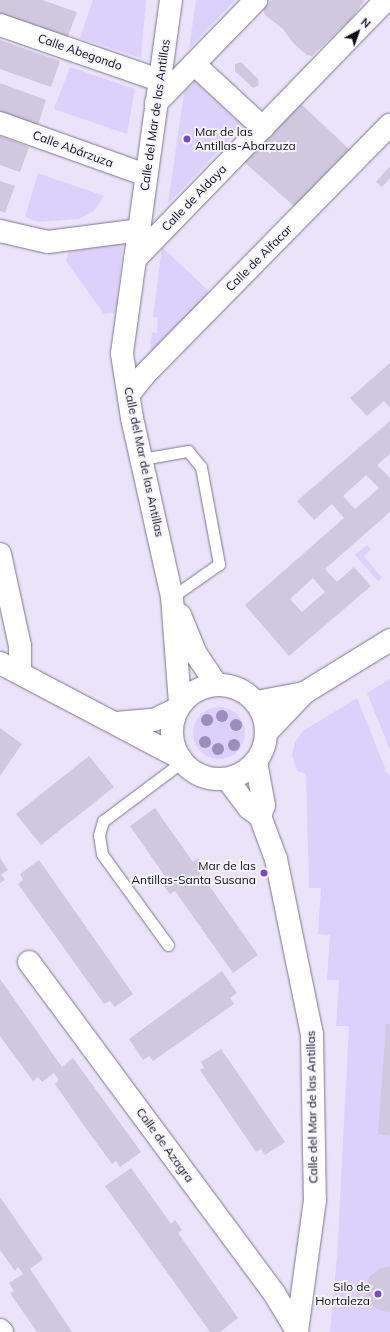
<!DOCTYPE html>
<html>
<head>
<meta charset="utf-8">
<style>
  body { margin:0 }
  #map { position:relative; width:390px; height:1332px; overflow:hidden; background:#e9e4fa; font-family:Mulish,sans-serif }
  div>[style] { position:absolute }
  .green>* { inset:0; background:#dbd1fa }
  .round { border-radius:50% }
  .building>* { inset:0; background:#cec9de }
  .roads { filter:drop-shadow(0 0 1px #7c778b) drop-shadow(0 0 1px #7c778b) }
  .lane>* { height:11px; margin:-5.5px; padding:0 5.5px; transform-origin:5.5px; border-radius:5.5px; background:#fff }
  .street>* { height:22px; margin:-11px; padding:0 11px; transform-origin:11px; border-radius:11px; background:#fff }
  .street>.ring { margin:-11px; padding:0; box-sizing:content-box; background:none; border:22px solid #fff; border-radius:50% }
  .trees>* { width:12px; height:12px; margin:-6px; border-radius:50%; background:#9c8dbe }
  .dots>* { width:11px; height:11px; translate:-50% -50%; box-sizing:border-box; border:2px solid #f6f4fd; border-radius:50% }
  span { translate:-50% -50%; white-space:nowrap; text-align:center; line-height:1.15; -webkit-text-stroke:3.5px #f6f4fd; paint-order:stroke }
  .street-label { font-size:12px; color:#0f0d15 }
  .poi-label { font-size:12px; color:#0f0d15 }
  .left { translate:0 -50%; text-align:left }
  .right { translate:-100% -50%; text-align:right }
  .north { position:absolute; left:338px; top:12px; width:40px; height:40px; -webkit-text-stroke:3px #f6f4fd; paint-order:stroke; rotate:41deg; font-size:11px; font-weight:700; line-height:16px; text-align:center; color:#0f0d15 }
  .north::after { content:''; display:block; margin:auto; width:14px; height:18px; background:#0f0d15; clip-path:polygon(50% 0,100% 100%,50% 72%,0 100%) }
</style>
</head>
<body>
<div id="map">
  <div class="green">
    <div style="clip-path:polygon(93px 0,146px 0,141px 58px,80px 38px)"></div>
    <div style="clip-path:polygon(196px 0,235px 0,189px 49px)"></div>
    <div style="clip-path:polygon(70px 67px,135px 89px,127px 134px,54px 109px)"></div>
    <div style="clip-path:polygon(194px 80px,243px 125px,168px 204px,184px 92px)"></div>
    <div style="clip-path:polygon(38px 173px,104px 196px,94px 211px,79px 219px,38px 222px,25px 217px)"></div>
    <div style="clip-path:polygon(119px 237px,123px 241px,117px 306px,114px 313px,104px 314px,66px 261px,68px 253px)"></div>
    <div style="clip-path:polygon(162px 247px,211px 293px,157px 350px,150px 349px,152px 332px,157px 333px,158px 318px,153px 317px)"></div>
    <div style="clip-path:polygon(367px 545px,371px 549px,364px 556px,382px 578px,378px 581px,355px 555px)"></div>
    <div style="clip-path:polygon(390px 679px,390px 750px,367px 693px)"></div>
    <div style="clip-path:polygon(357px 698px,387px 773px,390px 774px,390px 1332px,330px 1332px,337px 1257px,349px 1026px,336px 1026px,339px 980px,327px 980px,330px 935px,318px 934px,321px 888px,309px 888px,306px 774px,297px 771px,292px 755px,295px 742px,303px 731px)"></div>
    <div class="round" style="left:193px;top:707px;width:52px;height:52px"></div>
  </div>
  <div class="building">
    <div style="clip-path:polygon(0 0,42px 0,77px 12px,67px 39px,0 15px)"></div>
    <div style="clip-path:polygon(272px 0,365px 0,350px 20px,312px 56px,307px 55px,294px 44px,283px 29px,265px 15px,263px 8px)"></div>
    <div style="clip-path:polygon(0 40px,60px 61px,51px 87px,0 69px)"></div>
    <div style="clip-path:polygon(241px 62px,258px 79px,259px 85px,253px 88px,235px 71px,235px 64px)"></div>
    <div style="clip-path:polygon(0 83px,46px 100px,38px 125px,0 112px)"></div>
    <div style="clip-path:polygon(300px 103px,350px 150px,295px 207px,244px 162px)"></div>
    <div style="clip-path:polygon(0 136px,29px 147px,20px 172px,0 165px)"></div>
    <div style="clip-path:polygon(390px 166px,390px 178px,382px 187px,376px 182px)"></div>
    <div style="clip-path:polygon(0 181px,15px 186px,5px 213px,0 211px)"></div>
    <div style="clip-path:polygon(390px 363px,390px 408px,384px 401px,367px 416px,350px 398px)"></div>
    <div style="clip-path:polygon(evenodd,390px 421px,390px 454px,377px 465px,390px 478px,390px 512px,325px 569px,337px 582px,354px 567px,371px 586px,289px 656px,245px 605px,344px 518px,332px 504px,314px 520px,297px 501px,390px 421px,366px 475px,379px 488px,355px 509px,343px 496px,366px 475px,390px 421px,313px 578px,325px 592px,302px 612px,290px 599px,313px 578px)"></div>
    <div style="clip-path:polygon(0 728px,22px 744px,0 776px)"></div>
    <div style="clip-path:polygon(89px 756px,114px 787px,41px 845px,16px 814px)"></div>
    <div style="clip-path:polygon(155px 808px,193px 862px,198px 858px,205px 868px,199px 871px,258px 955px,233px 973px,175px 891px,170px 894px,164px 886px,169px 882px,130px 826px)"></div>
    <div style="clip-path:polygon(0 858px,8px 870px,1px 875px,5px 880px,0 883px)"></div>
    <div style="clip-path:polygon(39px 860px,133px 994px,115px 1007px,110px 1001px,104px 1004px,18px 884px,23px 880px,20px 874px)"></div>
    <div style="clip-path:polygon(222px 971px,237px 993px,230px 998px,234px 1004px,153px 1061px,149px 1056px,143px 1060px,129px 1039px)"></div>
    <div style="clip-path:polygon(0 979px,62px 1067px,73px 1058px,141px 1152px,120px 1167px,116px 1161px,112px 1164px,82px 1123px,55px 1084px,59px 1080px,54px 1073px,42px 1082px,38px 1077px,33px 1081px,0 1036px)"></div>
    <div style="clip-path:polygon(386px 1024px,390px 1024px,390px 1136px,378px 1134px)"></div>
    <div style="clip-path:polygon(221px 1049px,285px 1142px,265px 1155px,261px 1149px,256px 1152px,200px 1070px,204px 1068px,201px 1062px)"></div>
    <div style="clip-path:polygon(131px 1168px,171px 1224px,175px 1220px,182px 1230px,178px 1233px,238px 1318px,220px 1332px,210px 1332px,105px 1186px)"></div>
    <div style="clip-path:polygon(0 1197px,43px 1259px,30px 1269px,72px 1332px,37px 1332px,10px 1293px,14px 1291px,9px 1283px,23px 1274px,18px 1267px,15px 1271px,0 1250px)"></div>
    <div style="clip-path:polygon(390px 1266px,390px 1312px,387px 1312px,375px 1308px,368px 1300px,366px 1288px,369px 1277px,379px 1269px)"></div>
  </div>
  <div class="roads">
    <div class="lane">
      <div style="left:142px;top:459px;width:47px;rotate:-9.9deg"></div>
      <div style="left:188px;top:451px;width:21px;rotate:51deg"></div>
      <div style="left:201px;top:467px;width:99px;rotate:79.5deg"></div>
      <div style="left:219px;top:564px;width:57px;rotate:144.9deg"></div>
      <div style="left:168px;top:945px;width:112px;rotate:-126deg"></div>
      <div style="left:102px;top:854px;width:19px;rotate:-99deg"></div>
      <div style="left:99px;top:835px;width:15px;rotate:-74deg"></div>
      <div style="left:103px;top:821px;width:99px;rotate:-36.8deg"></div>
    </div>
    <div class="street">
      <div style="left:171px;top:0;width:357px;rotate:97.9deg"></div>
      <div style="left:122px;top:354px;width:65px;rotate:81.1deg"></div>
      <div style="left:132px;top:418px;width:183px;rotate:77.4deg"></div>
      <div style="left:172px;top:597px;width:107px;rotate:85.7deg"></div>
      <div style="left:0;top:25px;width:168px;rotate:19.1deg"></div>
      <div style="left:194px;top:64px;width:94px;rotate:42.8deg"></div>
      <div style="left:156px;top:103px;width:144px;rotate:-45.8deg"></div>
      <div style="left:0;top:123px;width:155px;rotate:19.6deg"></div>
      <div style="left:0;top:231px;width:49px;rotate:12.9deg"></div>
      <div style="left:48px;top:242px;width:93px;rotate:-7.4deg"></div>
      <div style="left:135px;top:259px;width:361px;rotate:-45.9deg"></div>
      <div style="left:129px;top:394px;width:27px;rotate:-51deg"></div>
      <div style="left:146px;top:373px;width:348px;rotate:-45.5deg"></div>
      <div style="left:0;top:554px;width:94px;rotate:77.7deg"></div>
      <div style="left:20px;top:646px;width:27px;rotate:90deg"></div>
      <div style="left:180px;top:615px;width:42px;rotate:67.7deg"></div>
      <div style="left:196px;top:654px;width:36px;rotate:56deg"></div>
      <div style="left:0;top:663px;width:204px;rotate:27.8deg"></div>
      <div class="ring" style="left:172px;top:685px;width:72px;height:72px"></div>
      <div style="left:256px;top:702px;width:49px;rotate:-10.6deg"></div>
      <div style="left:116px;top:723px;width:38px;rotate:-5deg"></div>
      <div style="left:154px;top:720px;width:25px;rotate:-26deg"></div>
      <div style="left:267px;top:732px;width:54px;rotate:-46.5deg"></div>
      <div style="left:304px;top:693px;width:101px;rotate:-31.6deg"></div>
      <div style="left:256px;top:762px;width:44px;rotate:79.5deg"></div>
      <div style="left:264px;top:805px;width:12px;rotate:110deg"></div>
      <div style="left:227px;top:779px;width:36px;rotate:53deg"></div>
      <div style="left:249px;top:808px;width:14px;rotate:36deg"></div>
      <div style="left:260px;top:816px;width:46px;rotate:69.6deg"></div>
      <div style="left:276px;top:859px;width:179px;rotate:78.4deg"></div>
      <div style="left:312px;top:1034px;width:166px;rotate:89deg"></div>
      <div style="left:315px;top:1200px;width:133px;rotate:97.8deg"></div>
      <div style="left:29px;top:962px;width:412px;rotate:53.5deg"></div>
      <div style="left:274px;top:1293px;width:44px;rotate:58.8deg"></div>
      <div style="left:0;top:1330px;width:3px;rotate:45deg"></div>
    </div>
  </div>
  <div class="trees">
    <div style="left:222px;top:716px"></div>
    <div style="left:207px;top:720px"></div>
    <div style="left:236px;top:725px"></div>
    <div style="left:205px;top:742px"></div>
    <div style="left:234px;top:745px"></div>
    <div style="left:218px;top:749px"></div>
  </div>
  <div class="dots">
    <div style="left:187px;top:139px;background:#774bc3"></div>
    <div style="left:264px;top:873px;background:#774bc3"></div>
    <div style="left:378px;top:1294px;background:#774bc3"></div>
  </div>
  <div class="street-label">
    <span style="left:80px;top:52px;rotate:19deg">Calle Abegondo</span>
    <span style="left:155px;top:115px;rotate:-82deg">Calle del Mar de las Antillas</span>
    <span style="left:73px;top:149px;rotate:20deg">Calle Abárzuza</span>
    <span style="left:194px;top:198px;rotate:-46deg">Calle de Aldaya</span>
    <span style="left:259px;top:258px;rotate:-45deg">Calle de Alfacar</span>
    <span style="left:144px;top:462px;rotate:78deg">Calle del Mar de las Antillas</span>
    <span style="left:312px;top:1107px;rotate:-91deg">Calle del Mar de las Antillas</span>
    <span style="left:165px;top:1145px;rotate:54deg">Calle de Azagra</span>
  </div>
  <div class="poi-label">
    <span class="left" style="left:195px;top:139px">Mar de las<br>Antillas-Abarzuza</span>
    <span class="right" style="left:256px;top:873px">Mar de las<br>Antillas-Santa Susana</span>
    <span class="right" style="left:370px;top:1294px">Silo de<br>Hortaleza</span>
  </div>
  <div class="north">N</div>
</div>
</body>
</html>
